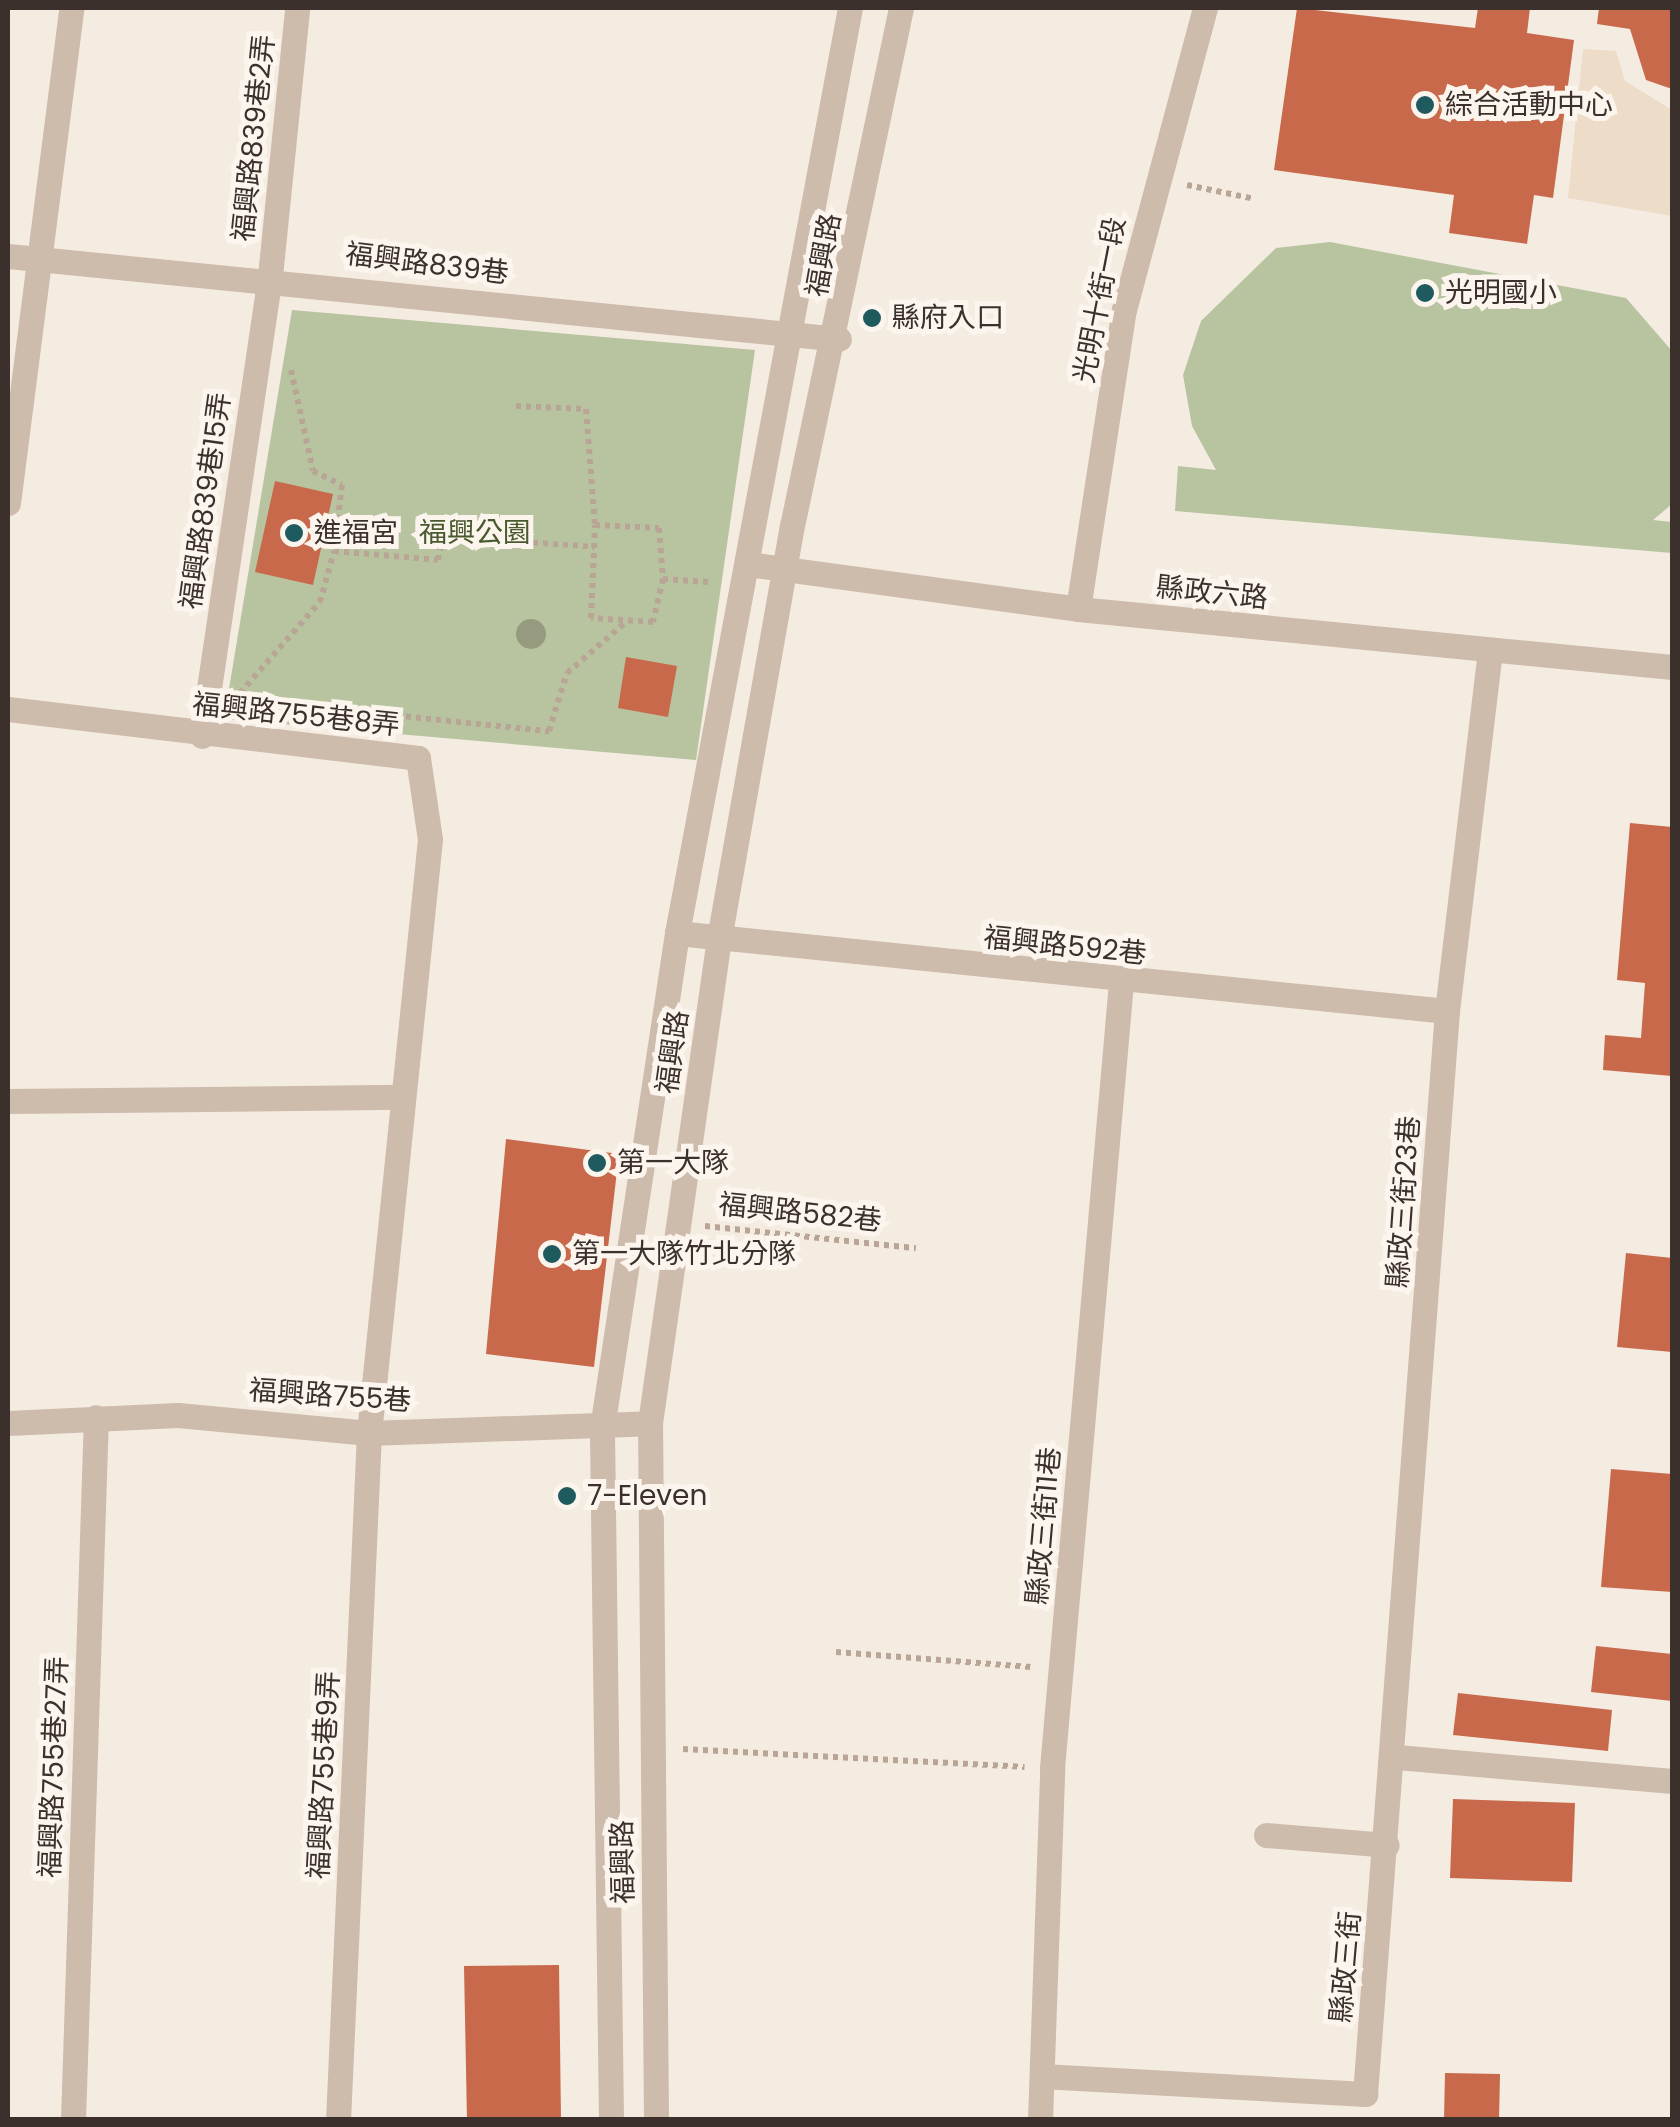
<!DOCTYPE html>
<html>
<head>
<meta charset="utf-8">
<style>
  body { margin:0 }
  #map { position:relative; width:1680px; height:2127px; overflow:hidden; background:#f4ebe1; font-family:Poppins,"Noto Sans TC",sans-serif }
  div>[style] { position:absolute }
  .green>* { inset:0; background:#b8c4a0 }
  .plaza>* { inset:0; background:#ecdcc8 }
  .building>* { inset:0; background:#c8694b }
  .path>* { height:6px; margin-top:-3px; transform-origin:0; background:repeating-linear-gradient(90deg,#b9a596 0 5px,transparent 0 10px) }
  .minor>* { height:25px; margin:-12.5px; padding:0 12.5px; transform-origin:12.5px; border-radius:12.5px; background:#cdbbac }
  .trees>* { width:30px; height:30px; margin:-15px; border-radius:50%; background:#969b7f }
  .dots>* { width:28px; height:28px; translate:-50% -50%; box-sizing:border-box; border:5px solid #fbf5ee; border-radius:50% }
  span { translate:-50% -50%; white-space:nowrap; text-align:center; line-height:1.15; -webkit-text-stroke:10px #fbf5ee; paint-order:stroke }
  .poi-label { font-size:28px; color:#3b302b }
  .left { translate:0 -50%; text-align:left }
  .street-label { font-size:28px; color:#3b302b }
  .park-label { font-size:28px; color:#4a5a2e }
  .frame { position:absolute; inset:0; border:10px solid #3b302b; pointer-events:none }
</style>
</head>
<body>
<div id="map">
  <div class="green">
    <div style="clip-path:polygon(1330px 242px,1626px 298px,1672px 351px,1672px 504px,1653px 520px,1672px 522px,1672px 553px,1175px 511px,1178px 466px,1216px 470px,1192px 426px,1183px 375px,1201px 321px,1276px 248px)"></div>
    <div style="clip-path:polygon(292px 310px,755px 350px,696px 760px,224px 719px)"></div>
  </div>
  <div class="plaza">
    <div style="clip-path:polygon(1583px 49px,1616px 51px,1625px 81px,1672px 110px,1672px 216px,1568px 198px)"></div>
  </div>
  <div class="building">
    <div style="clip-path:polygon(1297px 8px,1475px 28px,1478px 8px,1530px 8px,1527px 33px,1574px 40px,1553px 198px,1534px 195px,1527px 244px,1449px 233px,1454px 195px,1274px 170px)"></div>
    <div style="clip-path:polygon(1599px 8px,1672px 8px,1672px 89px,1646px 80px,1630px 29px,1597px 24px)"></div>
    <div style="clip-path:polygon(275px 481px,333px 494px,313px 585px,255px 572px)"></div>
    <div style="clip-path:polygon(626px 657px,677px 666px,668px 717px,618px 708px)"></div>
    <div style="clip-path:polygon(1630px 823px,1672px 827px,1672px 1076px,1603px 1070px,1605px 1035px,1641px 1038px,1645px 983px,1617px 980px)"></div>
    <div style="clip-path:polygon(506px 1139px,619px 1154px,594px 1367px,486px 1354px)"></div>
    <div style="clip-path:polygon(1626px 1253px,1672px 1258px,1672px 1352px,1617px 1347px)"></div>
    <div style="clip-path:polygon(1611px 1469px,1672px 1474px,1672px 1592px,1601px 1587px)"></div>
    <div style="clip-path:polygon(1596px 1646px,1672px 1654px,1672px 1701px,1591px 1692px)"></div>
    <div style="clip-path:polygon(1458px 1693px,1612px 1710px,1608px 1751px,1453px 1735px)"></div>
    <div style="clip-path:polygon(1453px 1799px,1575px 1803px,1572px 1882px,1450px 1878px)"></div>
    <div style="clip-path:polygon(559px 1965px,561px 2120px,467px 2120px,464px 1966px)"></div>
    <div style="clip-path:polygon(1445px 2073px,1500px 2074px,1499px 2120px,1444px 2120px)"></div>
  </div>
  <div class="path">
    <div style="left:1187px;top:185px;width:69px;rotate:11.6deg"></div>
    <div style="left:291px;top:370px;width:103px;rotate:77.7deg"></div>
    <div style="left:313px;top:471px;width:32px;rotate:26deg"></div>
    <div style="left:342px;top:485px;width:66px;rotate:96.9deg"></div>
    <div style="left:334px;top:551px;width:104px;rotate:4.9deg"></div>
    <div style="left:438px;top:560px;width:25px;rotate:-78deg"></div>
    <div style="left:443px;top:536px;width:152px;rotate:4.1deg"></div>
    <div style="left:516px;top:406px;width:70px;rotate:2.5deg"></div>
    <div style="left:586px;top:409px;width:116px;rotate:85.6deg"></div>
    <div style="left:663px;top:579px;width:44px;rotate:103.1deg"></div>
    <div style="left:653px;top:622px;width:62px;rotate:-176.3deg"></div>
    <div style="left:591px;top:618px;width:93px;rotate:-87.5deg"></div>
    <div style="left:595px;top:525px;width:64px;rotate:2.7deg"></div>
    <div style="left:659px;top:528px;width:51px;rotate:85.5deg"></div>
    <div style="left:663px;top:579px;width:45px;rotate:3.8deg"></div>
    <div style="left:240px;top:693px;width:121px;rotate:-48.7deg"></div>
    <div style="left:320px;top:602px;width:53px;rotate:-74.6deg"></div>
    <div style="left:237px;top:699px;width:314px;rotate:5.9deg"></div>
    <div style="left:549px;top:731px;width:61px;rotate:-72.8deg"></div>
    <div style="left:567px;top:673px;width:79px;rotate:-40.9deg"></div>
    <div style="left:705px;top:1226px;width:212px;rotate:6deg"></div>
    <div style="left:836px;top:1652px;width:195px;rotate:4.4deg"></div>
    <div style="left:683px;top:1749px;width:342px;rotate:3deg"></div>
  </div>
  <div class="minor">
    <div style="left:8px;top:256px;width:835px;rotate:5.7deg"></div>
    <div style="left:8px;top:503px;width:499px;rotate:-82.7deg"></div>
    <div style="left:747px;top:564px;width:334px;rotate:7.7deg"></div>
    <div style="left:1078px;top:609px;width:597px;rotate:5.58deg"></div>
    <div style="left:1078px;top:609px;width:303px;rotate:-81.3deg"></div>
    <div style="left:1124px;top:310px;width:313px;rotate:-75deg"></div>
    <div style="left:8px;top:709px;width:413px;rotate:6.8deg"></div>
    <div style="left:418px;top:758px;width:82px;rotate:81.6deg"></div>
    <div style="left:430px;top:839px;width:597px;rotate:95.86deg"></div>
    <div style="left:369px;top:1433px;width:688px;rotate:92.58deg"></div>
    <div style="left:202px;top:736px;width:465px;rotate:-81.6deg"></div>
    <div style="left:270px;top:276px;width:269px;rotate:-84.2deg"></div>
    <div style="left:677px;top:933px;width:774px;rotate:5.78deg"></div>
    <div style="left:8px;top:1101px;width:395px;rotate:-0.6deg"></div>
    <div style="left:8px;top:1423px;width:170px;rotate:-2.7deg"></div>
    <div style="left:178px;top:1415px;width:192px;rotate:5.4deg"></div>
    <div style="left:369px;top:1433px;width:281px;rotate:-2deg"></div>
    <div style="left:1397px;top:1757px;width:276px;rotate:5deg"></div>
    <div style="left:1266px;top:1835px;width:121px;rotate:4.7deg"></div>
    <div style="left:1042px;top:2076px;width:324px;rotate:3.2deg"></div>
    <div style="left:1365px;top:2094px;width:1086px;rotate:-85.67deg"></div>
    <div style="left:1447px;top:1011px;width:361px;rotate:-83.2deg"></div>
    <div style="left:73px;top:2120px;width:703px;rotate:-88.13deg"></div>
    <div style="left:611px;top:2120px;width:692px;rotate:-90.75deg"></div>
    <div style="left:602px;top:1428px;width:501px;rotate:-81.38deg"></div>
    <div style="left:677px;top:933px;width:941px;rotate:-79.41deg"></div>
    <div style="left:656px;top:2120px;width:697px;rotate:-90.49deg"></div>
    <div style="left:650px;top:1423px;width:489px;rotate:-81.9deg"></div>
    <div style="left:719px;top:939px;width:419px;rotate:-80deg"></div>
    <div style="left:792px;top:526px;width:529px;rotate:-78.12deg"></div>
    <div style="left:1040px;top:2120px;width:352px;rotate:-88deg"></div>
    <div style="left:1052px;top:1768px;width:789px;rotate:-84.98deg"></div>
  </div>
  <div class="trees">
    <div style="left:531px;top:634px"></div>
  </div>
  <div class="dots">
    <div style="left:1425px;top:105px;background:#1f5a5e"></div>
    <div style="left:1425px;top:293px;background:#1f5a5e"></div>
    <div style="left:872px;top:318px;background:#1f5a5e"></div>
    <div style="left:294px;top:533px;background:#1f5a5e"></div>
    <div style="left:597px;top:1163px;background:#1f5a5e"></div>
    <div style="left:552px;top:1254px;background:#1f5a5e"></div>
    <div style="left:567px;top:1496px;background:#1f5a5e"></div>
  </div>
  <div class="poi-label">
    <span class="left" style="left:1445px;top:105px">綜合活動中心</span>
    <span class="left" style="left:1445px;top:293px">光明國小</span>
    <span class="left" style="left:892px;top:318px">縣府入口</span>
    <span class="left" style="left:314px;top:533px">進福宮</span>
    <span class="left" style="left:617px;top:1163px">第一大隊</span>
    <span class="left" style="left:572px;top:1254px">第一大隊竹北分隊</span>
    <span class="left" style="left:587px;top:1496px">7-Eleven</span>
  </div>
  <div class="street-label">
    <span style="left:254px;top:138px;rotate:-84deg">福興路839巷2弄</span>
    <span style="left:824px;top:255px;rotate:-80deg">福興路</span>
    <span style="left:427px;top:264px;rotate:7deg">福興路839巷</span>
    <span style="left:1100px;top:300px;rotate:-79deg">光明十街一段</span>
    <span style="left:206px;top:501px;rotate:-82deg">福興路839巷15弄</span>
    <span style="left:1212px;top:593px;rotate:6deg">縣政六路</span>
    <span style="left:296px;top:715px;rotate:6deg">福興路755巷8弄</span>
    <span style="left:1065px;top:946px;rotate:6deg">福興路592巷</span>
    <span style="left:673px;top:1052px;rotate:-82deg">福興路</span>
    <span style="left:1404px;top:1202px;rotate:-86deg">縣政三街23巷</span>
    <span style="left:800px;top:1213px;rotate:6deg">福興路582巷</span>
    <span style="left:330px;top:1396px;rotate:4deg">福興路755巷</span>
    <span style="left:1044px;top:1526px;rotate:-85deg">縣政三街11巷</span>
    <span style="left:54px;top:1767px;rotate:-88deg">福興路755巷27弄</span>
    <span style="left:324px;top:1775px;rotate:-87deg">福興路755巷9弄</span>
    <span style="left:623px;top:1862px;rotate:-91deg">福興路</span>
    <span style="left:1346px;top:1967px;rotate:-85deg">縣政三街</span>
  </div>
  <div class="park-label">
    <span style="left:475px;top:533px">福興公園</span>
  </div>
  <div class="frame"></div>
</div>
</body>
</html>
